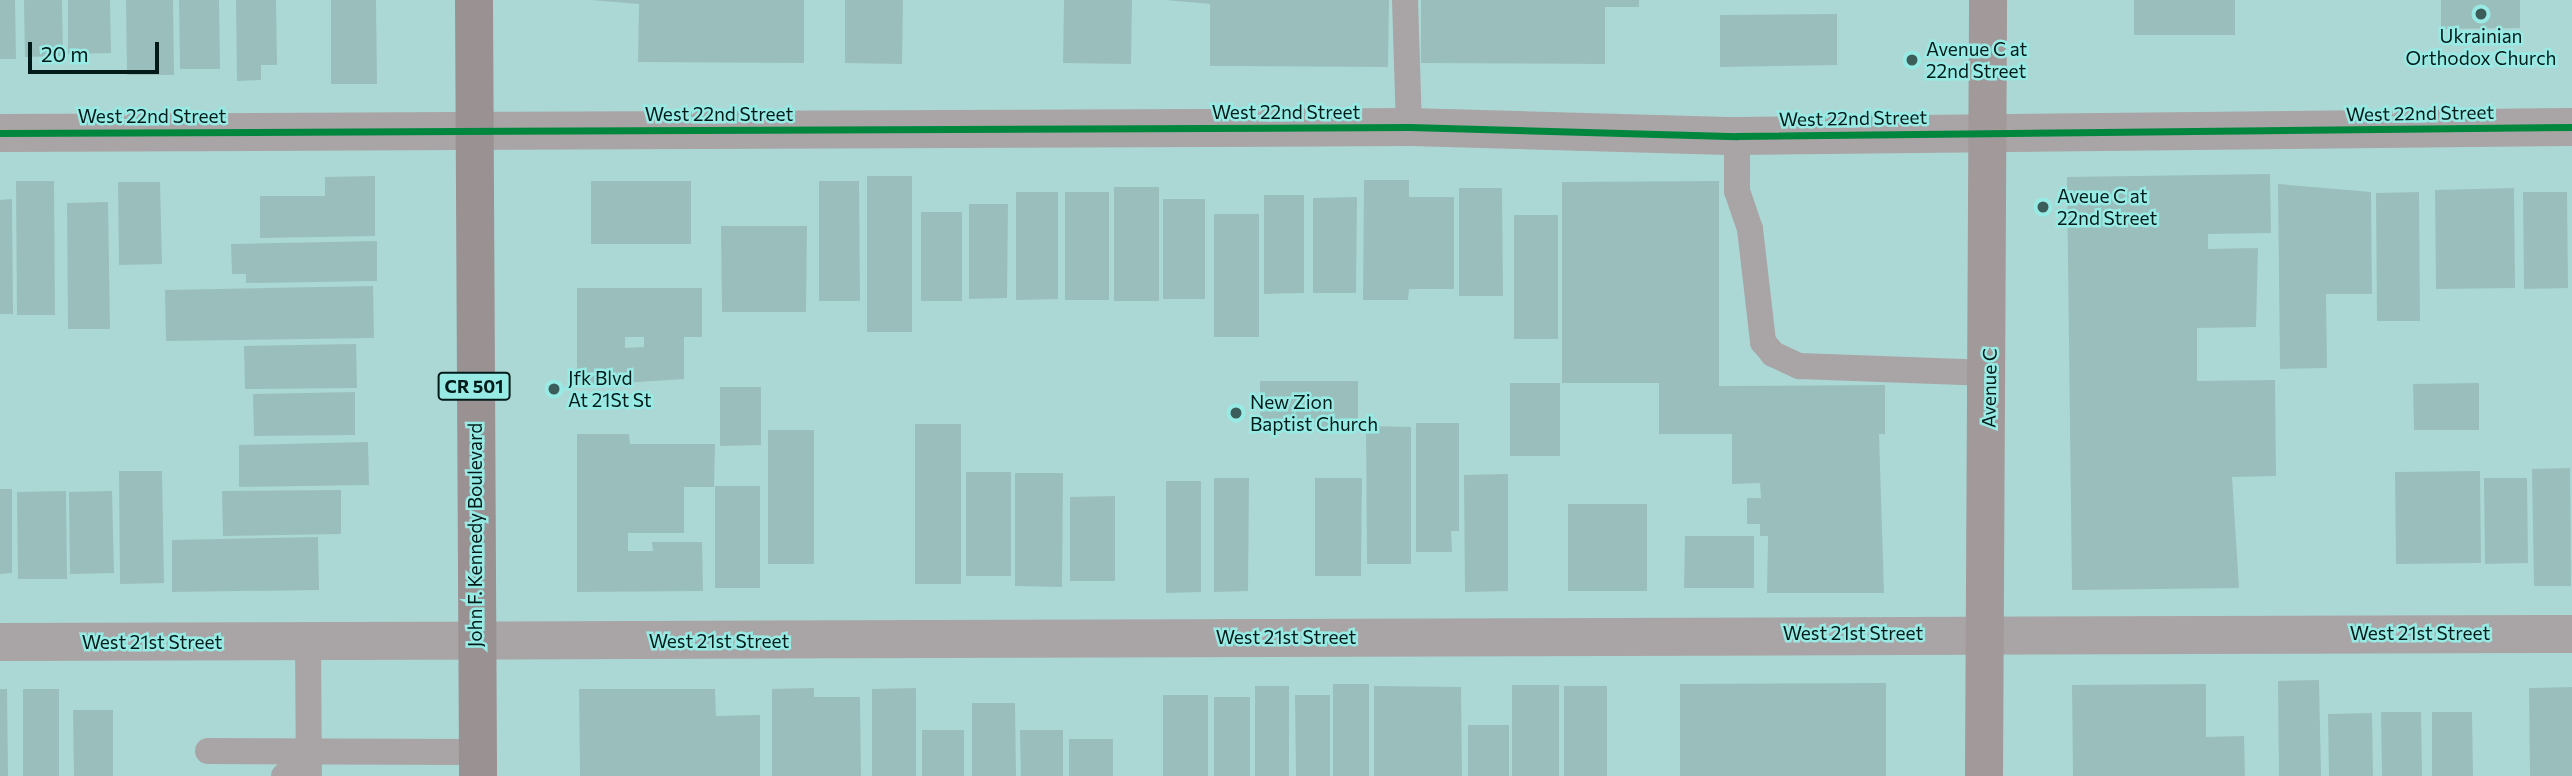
<!DOCTYPE html>
<html>
<head>
<meta charset="utf-8">
<style>
  body { margin:0 }
  #map { position:relative; width:2572px; height:776px; overflow:hidden; background:#abd8d5; font-family:Commissioner,sans-serif }
  div>[style] { position:absolute }
  .building>* { inset:0; background:#9abebb }
  .service>* { height:26px; margin:-13px; padding:0 13px; transform-origin:13px; border-radius:13px; background:#a9a4a5 }
  .minor>* { height:38px; margin:-19px; padding:0 19px; transform-origin:19px; border-radius:19px; background:#a9a4a5 }
  .secondary>* { height:38px; margin:-19px; padding:0 19px; transform-origin:19px; border-radius:19px; background:#a1999a }
  .primary>* { height:38px; margin:-19px; padding:0 19px; transform-origin:19px; border-radius:19px; background:#9a9193 }
  .cycleway>* { height:7px; margin:-3.5px; padding:0 3.5px; transform-origin:3.5px; border-radius:3.5px; background:#00873e }
  .dots>* { width:19px; height:19px; translate:-50% -50%; box-sizing:border-box; border:4px solid #98ebe5; border-radius:50% }
  span { translate:-50% -50%; white-space:nowrap; text-align:center; line-height:1.15; -webkit-text-stroke:5px #98ebe5; paint-order:stroke }
  .shield-label span { padding:2px 5px; background:#98ebe5; border:2px solid; border-radius:5px; -webkit-text-stroke-width:0 }
  .shield-label { font-size:18px; color:#021b19; font-weight:700 }
  .poi-label { font-size:19px; color:#021b19 }
  .left { translate:0 -50%; text-align:left }
  .street-label { font-size:19px; color:#021b19 }
  .scale { position:absolute; left:28px; top:42px; width:131px; height:32px; box-sizing:border-box; border:4px solid #021b19; border-top:0; padding-left:9px; font-size:21px; line-height:24px; white-space:nowrap; color:#021b19; -webkit-text-stroke:5px #98ebe5; paint-order:stroke }
</style>
</head>
<body>
<div id="map">
  <div class="building">
    <div style="clip-path:polygon(0 0,15px 0,16px 59px,0 59px)"></div>
    <div style="clip-path:polygon(24px 0,62px 0,63px 56px,25px 57px)"></div>
    <div style="clip-path:polygon(68px 0,110px 0,111px 53px,68px 54px)"></div>
    <div style="clip-path:polygon(126px 0,173px 0,174px 75px,127px 75px)"></div>
    <div style="clip-path:polygon(179px 0,219px 0,220px 69px,180px 69px)"></div>
    <div style="clip-path:polygon(236px 0,276px 0,277px 65px,261px 65px,261px 80px,237px 81px)"></div>
    <div style="clip-path:polygon(331px 0,376px 0,377px 84px,331px 84px)"></div>
    <div style="clip-path:polygon(591px 0,804px 0,804px 63px,638px 62px,639px 4px)"></div>
    <div style="clip-path:polygon(845px 0,903px 0,902px 64px,845px 63px)"></div>
    <div style="clip-path:polygon(1064px 0,1132px 0,1131px 64px,1063px 63px)"></div>
    <div style="clip-path:polygon(1166px 0,1389px 0,1388px 67px,1210px 66px,1210px 4px)"></div>
    <div style="clip-path:polygon(1421px 0,1639px 0,1639px 7px,1605px 7px,1605px 64px,1421px 63px)"></div>
    <div style="clip-path:polygon(2134px 0,2235px 0,2235px 35px,2134px 35px)"></div>
    <div style="clip-path:polygon(2441px 0,2520px 0,2520px 28px,2441px 29px)"></div>
    <div style="clip-path:polygon(1837px 14px,1837px 65px,1720px 67px,1720px 15px)"></div>
    <div style="clip-path:polygon(2270px 174px,2271px 233px,2208px 234px,2208px 249px,2258px 248px,2256px 327px,2197px 328px,2197px 381px,2275px 380px,2276px 476px,2232px 477px,2239px 588px,2072px 590px,2067px 177px)"></div>
    <div style="clip-path:polygon(375px 176px,375px 236px,260px 238px,260px 196px,325px 196px,325px 177px)"></div>
    <div style="clip-path:polygon(867px 176px,912px 176px,912px 332px,867px 332px)"></div>
    <div style="clip-path:polygon(1364px 180px,1409px 180px,1409px 197px,1454px 197px,1454px 289px,1409px 289px,1408px 300px,1363px 300px)"></div>
    <div style="clip-path:polygon(16px 181px,54px 181px,55px 315px,17px 315px)"></div>
    <div style="clip-path:polygon(591px 181px,691px 181px,691px 244px,591px 244px)"></div>
    <div style="clip-path:polygon(819px 181px,859px 181px,860px 301px,819px 301px)"></div>
    <div style="clip-path:polygon(1719px 181px,1719px 386px,1885px 385px,1885px 434px,1879px 434px,1884px 593px,1767px 593px,1768px 536px,1760px 536px,1760px 524px,1747px 524px,1747px 498px,1761px 498px,1760px 483px,1732px 484px,1732px 434px,1659px 434px,1659px 383px,1562px 383px,1562px 182px)"></div>
    <div style="clip-path:polygon(118px 182px,160px 182px,162px 264px,119px 265px)"></div>
    <div style="clip-path:polygon(2278px 184px,2371px 192px,2372px 294px,2326px 294px,2327px 368px,2280px 369px)"></div>
    <div style="clip-path:polygon(1114px 187px,1159px 187px,1159px 301px,1114px 301px)"></div>
    <div style="clip-path:polygon(1459px 188px,1502px 188px,1503px 296px,1459px 296px)"></div>
    <div style="clip-path:polygon(2514px 188px,2515px 288px,2436px 289px,2435px 190px)"></div>
    <div style="clip-path:polygon(1016px 192px,1058px 192px,1058px 299px,1016px 300px)"></div>
    <div style="clip-path:polygon(1065px 192px,1109px 192px,1109px 300px,1065px 300px)"></div>
    <div style="clip-path:polygon(2419px 192px,2420px 321px,2377px 321px,2376px 193px)"></div>
    <div style="clip-path:polygon(2523px 192px,2567px 192px,2568px 288px,2524px 289px)"></div>
    <div style="clip-path:polygon(1264px 195px,1304px 195px,1304px 293px,1264px 294px)"></div>
    <div style="clip-path:polygon(1357px 197px,1356px 293px,1313px 293px,1313px 198px)"></div>
    <div style="clip-path:polygon(12px 199px,13px 314px,0 314px,0 200px)"></div>
    <div style="clip-path:polygon(1163px 199px,1205px 199px,1205px 299px,1163px 299px)"></div>
    <div style="clip-path:polygon(108px 202px,110px 329px,68px 329px,67px 203px)"></div>
    <div style="clip-path:polygon(969px 204px,1008px 204px,1007px 298px,969px 299px)"></div>
    <div style="clip-path:polygon(921px 212px,962px 212px,962px 301px,921px 301px)"></div>
    <div style="clip-path:polygon(1214px 214px,1259px 214px,1259px 337px,1214px 337px)"></div>
    <div style="clip-path:polygon(1514px 215px,1558px 215px,1558px 339px,1514px 339px)"></div>
    <div style="clip-path:polygon(721px 226px,807px 226px,806px 312px,722px 312px)"></div>
    <div style="clip-path:polygon(377px 241px,377px 281px,246px 283px,246px 274px,232px 274px,231px 244px)"></div>
    <div style="clip-path:polygon(373px 286px,374px 338px,166px 341px,165px 290px)"></div>
    <div style="clip-path:polygon(evenodd,577px 288px,702px 288px,702px 337px,684px 337px,684px 379px,577px 386px,577px 288px,625px 337px,644px 337px,644px 347px,625px 348px,625px 337px)"></div>
    <div style="clip-path:polygon(356px 344px,357px 388px,245px 389px,244px 346px)"></div>
    <div style="clip-path:polygon(1260px 381px,1358px 381px,1358px 427px,1260px 427px)"></div>
    <div style="clip-path:polygon(1510px 383px,1560px 383px,1560px 456px,1510px 456px)"></div>
    <div style="clip-path:polygon(2479px 383px,2479px 430px,2414px 430px,2413px 384px)"></div>
    <div style="clip-path:polygon(720px 387px,761px 387px,761px 445px,720px 446px)"></div>
    <div style="clip-path:polygon(355px 392px,355px 435px,254px 436px,253px 394px)"></div>
    <div style="clip-path:polygon(1416px 423px,1459px 423px,1459px 531px,1451px 531px,1452px 552px,1416px 552px)"></div>
    <div style="clip-path:polygon(915px 424px,961px 424px,961px 584px,915px 584px)"></div>
    <div style="clip-path:polygon(1366px 426px,1411px 427px,1411px 564px,1367px 564px)"></div>
    <div style="clip-path:polygon(768px 430px,814px 430px,814px 564px,768px 564px)"></div>
    <div style="clip-path:polygon(577px 434px,629px 434px,630px 444px,715px 444px,714px 487px,684px 487px,684px 533px,628px 533px,628px 551px,653px 551px,652px 542px,702px 542px,703px 591px,577px 592px)"></div>
    <div style="clip-path:polygon(368px 442px,369px 485px,239px 487px,239px 445px)"></div>
    <div style="clip-path:polygon(2570px 468px,2571px 586px,2534px 586px,2532px 469px)"></div>
    <div style="clip-path:polygon(119px 471px,162px 471px,164px 583px,120px 584px)"></div>
    <div style="clip-path:polygon(2480px 471px,2481px 563px,2396px 564px,2395px 472px)"></div>
    <div style="clip-path:polygon(966px 472px,1011px 472px,1011px 576px,966px 576px)"></div>
    <div style="clip-path:polygon(1015px 473px,1063px 473px,1062px 587px,1015px 586px)"></div>
    <div style="clip-path:polygon(1508px 474px,1508px 591px,1465px 592px,1464px 475px)"></div>
    <div style="clip-path:polygon(1214px 478px,1249px 478px,1248px 591px,1214px 592px)"></div>
    <div style="clip-path:polygon(1315px 478px,1362px 478px,1361px 576px,1315px 576px)"></div>
    <div style="clip-path:polygon(2484px 478px,2527px 478px,2528px 563px,2485px 564px)"></div>
    <div style="clip-path:polygon(1166px 481px,1201px 481px,1201px 592px,1166px 593px)"></div>
    <div style="clip-path:polygon(715px 486px,760px 486px,760px 588px,715px 588px)"></div>
    <div style="clip-path:polygon(0 489px,12px 489px,12px 573px,0 574px)"></div>
    <div style="clip-path:polygon(341px 490px,341px 534px,223px 536px,222px 491px)"></div>
    <div style="clip-path:polygon(66px 491px,67px 579px,18px 579px,17px 492px)"></div>
    <div style="clip-path:polygon(112px 491px,114px 573px,70px 574px,69px 492px)"></div>
    <div style="clip-path:polygon(1115px 496px,1115px 581px,1070px 581px,1070px 497px)"></div>
    <div style="clip-path:polygon(1568px 504px,1647px 504px,1647px 591px,1568px 591px)"></div>
    <div style="clip-path:polygon(1685px 536px,1754px 536px,1754px 588px,1684px 588px)"></div>
    <div style="clip-path:polygon(318px 537px,319px 590px,172px 592px,172px 540px)"></div>
    <div style="clip-path:polygon(2319px 680px,2321px 776px,2279px 776px,2278px 681px)"></div>
    <div style="clip-path:polygon(1886px 683px,1886px 776px,1680px 776px,1680px 684px)"></div>
    <div style="clip-path:polygon(1333px 684px,1369px 684px,1369px 776px,1333px 776px)"></div>
    <div style="clip-path:polygon(2206px 684px,2206px 737px,2244px 736px,2245px 776px,2073px 776px,2072px 685px)"></div>
    <div style="clip-path:polygon(1512px 685px,1559px 685px,1559px 776px,1512px 776px)"></div>
    <div style="clip-path:polygon(1255px 686px,1289px 686px,1289px 776px,1255px 776px)"></div>
    <div style="clip-path:polygon(1374px 686px,1461px 687px,1462px 776px,1374px 776px)"></div>
    <div style="clip-path:polygon(1564px 686px,1607px 686px,1607px 776px,1564px 776px)"></div>
    <div style="clip-path:polygon(2572px 687px,2572px 776px,2530px 776px,2529px 688px)"></div>
    <div style="clip-path:polygon(814px 688px,814px 697px,860px 697px,861px 776px,772px 776px,772px 689px)"></div>
    <div style="clip-path:polygon(916px 688px,916px 776px,872px 776px,872px 689px)"></div>
    <div style="clip-path:polygon(0 689px,7px 689px,8px 776px,0 776px)"></div>
    <div style="clip-path:polygon(23px 689px,59px 689px,59px 776px,23px 776px)"></div>
    <div style="clip-path:polygon(579px 689px,715px 689px,716px 716px,760px 715px,760px 776px,580px 776px)"></div>
    <div style="clip-path:polygon(1163px 695px,1208px 695px,1208px 776px,1163px 776px)"></div>
    <div style="clip-path:polygon(1295px 695px,1330px 695px,1330px 776px,1296px 776px)"></div>
    <div style="clip-path:polygon(1214px 697px,1250px 697px,1250px 776px,1214px 776px)"></div>
    <div style="clip-path:polygon(972px 703px,1015px 703px,1016px 776px,972px 776px)"></div>
    <div style="clip-path:polygon(73px 710px,113px 710px,113px 776px,74px 776px)"></div>
    <div style="clip-path:polygon(2381px 712px,2421px 712px,2422px 776px,2382px 776px)"></div>
    <div style="clip-path:polygon(2432px 712px,2472px 712px,2473px 776px,2432px 776px)"></div>
    <div style="clip-path:polygon(2372px 713px,2373px 776px,2329px 776px,2328px 714px)"></div>
    <div style="clip-path:polygon(1468px 725px,1509px 725px,1509px 776px,1468px 776px)"></div>
    <div style="clip-path:polygon(922px 730px,964px 730px,964px 776px,922px 776px)"></div>
    <div style="clip-path:polygon(1020px 730px,1063px 730px,1063px 776px,1021px 776px)"></div>
    <div style="clip-path:polygon(1069px 739px,1113px 739px,1113px 776px,1069px 776px)"></div>
  </div>
  <div class="service">
    <div style="left:1405px;top:0;width:127px;rotate:88.2deg"></div>
    <div style="left:1737px;top:136px;width:55px;rotate:90deg"></div>
    <div style="left:1737px;top:191px;width:40px;rotate:71.1deg"></div>
    <div style="left:1750px;top:229px;width:114px;rotate:83.4deg"></div>
    <div style="left:1763px;top:342px;width:16px;rotate:50deg"></div>
    <div style="left:1773px;top:354px;width:29px;rotate:25deg"></div>
    <div style="left:1799px;top:366px;width:191px;rotate:2.1deg"></div>
    <div style="left:308px;top:642px;width:134px;rotate:89.6deg"></div>
    <div style="left:208px;top:751px;width:270px;rotate:0.2deg"></div>
    <div style="left:284px;top:776px;width:35px;rotate:-44deg"></div>
  </div>
  <div class="minor">
    <div style="left:0;top:133px;width:1409px;rotate:-0.24deg"></div>
    <div style="left:1409px;top:127px;width:328px;rotate:1.6deg"></div>
    <div style="left:1737px;top:136px;width:835px;rotate:-0.62deg"></div>
    <div style="left:0;top:642px;width:2572px;rotate:-0.18deg"></div>
  </div>
  <div class="secondary">
    <div style="left:1984px;top:776px;width:776px;rotate:-89.7deg"></div>
  </div>
  <div class="primary">
    <div style="left:474px;top:0;width:776px;rotate:89.7deg"></div>
  </div>
  <div class="cycleway">
    <div style="left:0;top:133px;width:1409px;rotate:-0.24deg"></div>
    <div style="left:1409px;top:127px;width:328px;rotate:1.6deg"></div>
    <div style="left:1737px;top:136px;width:835px;rotate:-0.62deg"></div>
  </div>
  <div class="dots">
    <div style="left:2481px;top:14px;background:#3d5d5b"></div>
    <div style="left:1912px;top:60px;background:#3d5d5b"></div>
    <div style="left:2043px;top:207px;background:#3d5d5b"></div>
    <div style="left:554px;top:389px;background:#3d5d5b"></div>
    <div style="left:1236px;top:413px;background:#3d5d5b"></div>
  </div>
  <div class="shield-label">
    <span style="left:474px;top:386px">CR 501</span>
  </div>
  <div class="poi-label">
    <span style="left:2481px;top:47px">Ukrainian<br>Orthodox Church</span>
    <span class="left" style="left:1926px;top:60px">Avenue C at<br>22nd Street</span>
    <span class="left" style="left:2057px;top:207px">Aveue C at<br>22nd Street</span>
    <span class="left" style="left:568px;top:389px">Jfk Blvd<br>At 21St St</span>
    <span class="left" style="left:1250px;top:413px">New Zion<br>Baptist Church</span>
  </div>
  <div class="street-label">
    <span style="left:1286px;top:112px">West 22nd Street</span>
    <span style="left:2420px;top:113px;rotate:-1deg">West 22nd Street</span>
    <span style="left:719px;top:114px">West 22nd Street</span>
    <span style="left:152px;top:116px">West 22nd Street</span>
    <span style="left:1853px;top:118px;rotate:-1deg">West 22nd Street</span>
    <span style="left:1989px;top:388px;rotate:-89deg">Avenue C</span>
    <span style="left:475px;top:535px;rotate:-90deg">John F. Kennedy Boulevard</span>
    <span style="left:1853px;top:633px">West 21st Street</span>
    <span style="left:2420px;top:633px">West 21st Street</span>
    <span style="left:1286px;top:637px">West 21st Street</span>
    <span style="left:719px;top:641px">West 21st Street</span>
    <span style="left:152px;top:642px">West 21st Street</span>
  </div>
  <div class="scale">20 m</div>
</div>
</body>
</html>
